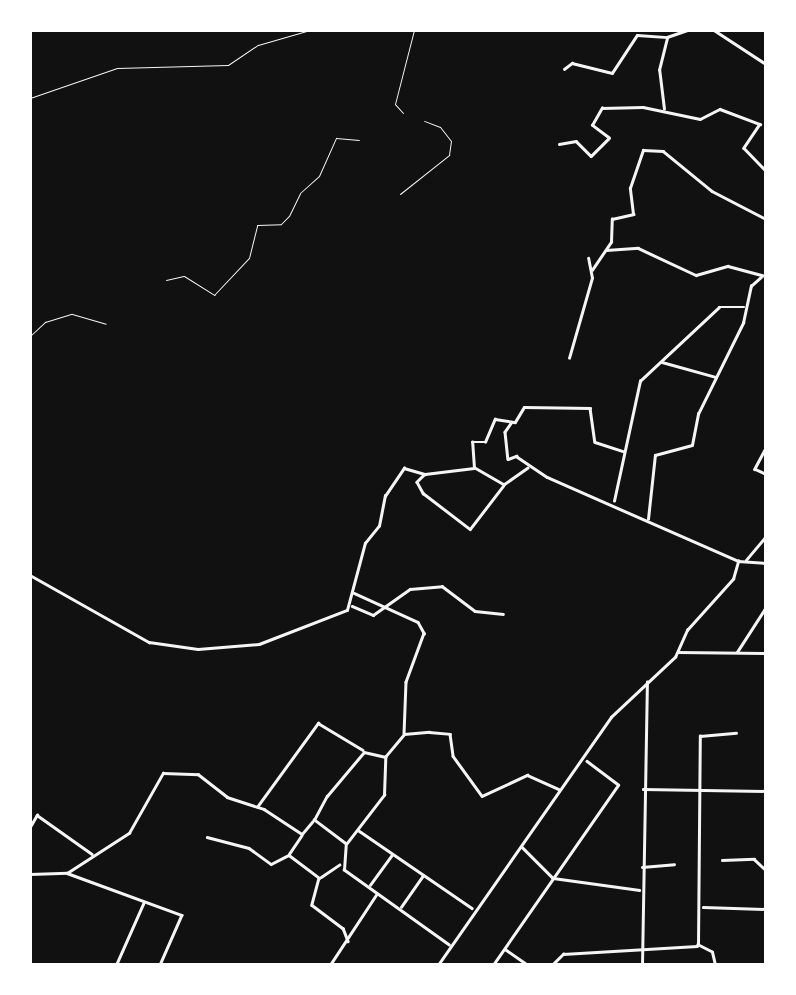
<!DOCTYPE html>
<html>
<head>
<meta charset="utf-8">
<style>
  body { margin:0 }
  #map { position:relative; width:796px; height:995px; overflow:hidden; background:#111; font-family:"Open Sans",sans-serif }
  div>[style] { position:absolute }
  .path>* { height:1px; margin:-0.5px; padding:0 0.5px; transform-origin:0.5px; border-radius:0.5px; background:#f5f5f5 }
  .minor>* { height:2.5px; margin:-1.25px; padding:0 1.25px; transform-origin:1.25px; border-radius:1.25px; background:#f5f5f5 }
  span { translate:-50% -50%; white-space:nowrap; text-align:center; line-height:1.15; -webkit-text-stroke:10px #fff; paint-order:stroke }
  .frame { position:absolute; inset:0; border:32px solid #fff; pointer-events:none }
</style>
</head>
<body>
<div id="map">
  <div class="path">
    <div style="left:30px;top:98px;width:92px;rotate:-19deg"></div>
    <div style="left:117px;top:68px;width:111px;rotate:-1.5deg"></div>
    <div style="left:228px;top:65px;width:36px;rotate:-34deg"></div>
    <div style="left:258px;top:45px;width:54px;rotate:-16.1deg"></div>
    <div style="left:403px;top:113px;width:12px;rotate:-132deg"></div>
    <div style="left:395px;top:104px;width:76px;rotate:-75.6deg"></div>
    <div style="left:400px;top:194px;width:63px;rotate:-38.5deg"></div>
    <div style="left:449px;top:155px;width:14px;rotate:-82deg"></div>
    <div style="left:451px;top:141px;width:18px;rotate:-128deg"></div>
    <div style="left:440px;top:127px;width:17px;rotate:-159deg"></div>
    <div style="left:166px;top:280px;width:18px;rotate:-13deg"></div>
    <div style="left:184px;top:276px;width:36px;rotate:32deg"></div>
    <div style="left:214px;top:295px;width:51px;rotate:-46.6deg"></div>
    <div style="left:249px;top:258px;width:34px;rotate:-76deg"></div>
    <div style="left:257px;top:225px;width:24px;rotate:-2deg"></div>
    <div style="left:281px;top:224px;width:11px;rotate:-45deg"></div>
    <div style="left:289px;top:216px;width:25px;rotate:-64deg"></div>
    <div style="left:300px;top:193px;width:25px;rotate:-42deg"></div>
    <div style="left:319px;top:176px;width:42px;rotate:-65.9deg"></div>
    <div style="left:336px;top:138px;width:23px;rotate:5deg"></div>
    <div style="left:30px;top:336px;width:21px;rotate:-43deg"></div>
    <div style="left:45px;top:322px;width:28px;rotate:-17deg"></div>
    <div style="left:72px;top:314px;width:35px;rotate:16deg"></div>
  </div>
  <div class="minor">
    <div style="left:564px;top:69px;width:10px;rotate:-37deg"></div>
    <div style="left:572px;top:63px;width:41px;rotate:14deg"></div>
    <div style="left:612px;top:73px;width:45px;rotate:-56.7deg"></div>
    <div style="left:637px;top:35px;width:30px;rotate:4deg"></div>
    <div style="left:667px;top:37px;width:21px;rotate:-19deg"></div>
    <div style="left:687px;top:30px;width:27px"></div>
    <div style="left:714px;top:30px;width:62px;rotate:33.2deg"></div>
    <div style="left:664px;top:109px;width:39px;rotate:-97deg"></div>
    <div style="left:659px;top:70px;width:32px;rotate:-76deg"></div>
    <div style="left:559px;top:144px;width:17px;rotate:-10deg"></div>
    <div style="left:576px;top:141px;width:21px;rotate:45deg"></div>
    <div style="left:591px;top:156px;width:25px;rotate:-45deg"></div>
    <div style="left:609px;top:138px;width:21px;rotate:-143deg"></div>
    <div style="left:592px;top:125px;width:20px;rotate:-60deg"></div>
    <div style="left:602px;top:108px;width:41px;rotate:-1.4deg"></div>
    <div style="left:643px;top:107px;width:58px;rotate:11.9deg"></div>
    <div style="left:700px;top:119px;width:22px;rotate:-27deg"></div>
    <div style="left:720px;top:109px;width:43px;rotate:20.6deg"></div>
    <div style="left:760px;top:124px;width:29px;rotate:124deg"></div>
    <div style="left:744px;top:148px;width:32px;rotate:46deg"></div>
    <div style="left:606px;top:250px;width:32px;rotate:-4deg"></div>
    <div style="left:638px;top:248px;width:64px;rotate:25deg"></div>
    <div style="left:696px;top:275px;width:33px;rotate:-16deg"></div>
    <div style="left:728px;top:266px;width:39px;rotate:15deg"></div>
    <div style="left:592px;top:270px;width:34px;rotate:-56deg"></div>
    <div style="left:611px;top:242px;width:23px;rotate:-88deg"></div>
    <div style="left:612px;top:219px;width:22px;rotate:-13deg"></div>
    <div style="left:633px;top:214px;width:26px;rotate:-97deg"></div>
    <div style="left:630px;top:188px;width:40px;rotate:-71.1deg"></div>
    <div style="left:643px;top:150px;width:20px;rotate:3deg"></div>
    <div style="left:663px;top:151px;width:63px;rotate:39.2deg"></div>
    <div style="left:712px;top:191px;width:61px;rotate:27.4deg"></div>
    <div style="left:569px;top:358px;width:83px;rotate:-74deg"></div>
    <div style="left:592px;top:278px;width:20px;rotate:-101deg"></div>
    <div style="left:662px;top:362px;width:56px;rotate:15.5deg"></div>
    <div style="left:512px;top:422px;width:12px;rotate:125deg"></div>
    <div style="left:505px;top:432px;width:27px;rotate:84deg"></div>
    <div style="left:508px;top:459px;width:9px;rotate:-21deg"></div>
    <div style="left:516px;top:456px;width:37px;rotate:34deg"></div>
    <div style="left:547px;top:477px;width:209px;rotate:23.7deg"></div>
    <div style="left:738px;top:561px;width:28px;rotate:4deg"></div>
    <div style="left:766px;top:448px;width:24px;rotate:118deg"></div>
    <div style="left:755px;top:469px;width:12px;rotate:24deg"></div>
    <div style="left:528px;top:468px;width:29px;rotate:145deg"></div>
    <div style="left:504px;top:485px;width:34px;rotate:-150deg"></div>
    <div style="left:474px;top:468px;width:26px;rotate:-94deg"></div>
    <div style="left:472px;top:442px;width:13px"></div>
    <div style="left:485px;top:442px;width:25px;rotate:-67deg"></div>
    <div style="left:495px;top:419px;width:20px;rotate:9deg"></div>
    <div style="left:515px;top:422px;width:17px;rotate:-59deg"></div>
    <div style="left:524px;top:407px;width:66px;rotate:0.9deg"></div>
    <div style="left:590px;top:408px;width:34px;rotate:82deg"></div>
    <div style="left:595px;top:442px;width:29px;rotate:18deg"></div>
    <div style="left:424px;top:475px;width:10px;rotate:135deg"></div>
    <div style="left:417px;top:482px;width:13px;rotate:61deg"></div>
    <div style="left:423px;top:493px;width:59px;rotate:37.5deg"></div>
    <div style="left:470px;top:529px;width:54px;rotate:-52.5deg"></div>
    <div style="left:614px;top:501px;width:123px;rotate:-77.8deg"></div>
    <div style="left:640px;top:381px;width:108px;rotate:-43.1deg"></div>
    <div style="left:719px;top:307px;width:25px"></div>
    <div style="left:648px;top:519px;width:64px;rotate:-83.8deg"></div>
    <div style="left:655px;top:455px;width:38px;rotate:-15deg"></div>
    <div style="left:692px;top:445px;width:32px;rotate:-79deg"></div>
    <div style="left:698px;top:414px;width:102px;rotate:-63.7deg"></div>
    <div style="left:743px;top:323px;width:38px;rotate:-78deg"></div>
    <div style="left:751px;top:286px;width:13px;rotate:-42deg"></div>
    <div style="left:746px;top:560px;width:31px;rotate:-50deg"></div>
    <div style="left:30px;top:575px;width:137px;rotate:29.4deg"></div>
    <div style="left:149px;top:642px;width:49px;rotate:8.1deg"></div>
    <div style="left:198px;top:649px;width:61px;rotate:-4.7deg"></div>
    <div style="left:259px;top:644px;width:94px;rotate:-21.1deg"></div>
    <div style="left:347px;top:610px;width:69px;rotate:-75deg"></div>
    <div style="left:365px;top:543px;width:22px;rotate:-51deg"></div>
    <div style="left:379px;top:526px;width:31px;rotate:-79deg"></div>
    <div style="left:385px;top:496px;width:34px;rotate:-56deg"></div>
    <div style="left:404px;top:468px;width:22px;rotate:16deg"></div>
    <div style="left:425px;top:474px;width:49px;rotate:-7deg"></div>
    <div style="left:354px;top:593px;width:70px;rotate:24.4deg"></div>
    <div style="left:418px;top:622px;width:13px;rotate:61deg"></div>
    <div style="left:424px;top:633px;width:52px;rotate:110.2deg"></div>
    <div style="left:406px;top:682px;width:51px;rotate:92.2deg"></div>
    <div style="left:352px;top:606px;width:23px;rotate:23deg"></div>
    <div style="left:373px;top:615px;width:45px;rotate:-35.1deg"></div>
    <div style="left:410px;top:589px;width:32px;rotate:-5deg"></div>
    <div style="left:442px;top:586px;width:41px;rotate:37.1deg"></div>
    <div style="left:475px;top:611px;width:28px;rotate:6deg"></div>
    <div style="left:678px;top:652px;width:88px;rotate:0.7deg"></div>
    <div style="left:737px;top:652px;width:54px;rotate:-57.2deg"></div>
    <div style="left:643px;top:789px;width:123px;rotate:0.9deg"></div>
    <div style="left:257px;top:807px;width:104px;rotate:-54deg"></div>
    <div style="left:318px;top:723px;width:52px;rotate:31deg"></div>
    <div style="left:30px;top:827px;width:14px;rotate:-60deg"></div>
    <div style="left:37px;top:815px;width:67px;rotate:35.3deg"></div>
    <div style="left:358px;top:830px;width:138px;rotate:34.4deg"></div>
    <div style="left:207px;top:837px;width:43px;rotate:14.7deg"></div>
    <div style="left:249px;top:848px;width:27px;rotate:36deg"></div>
    <div style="left:271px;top:864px;width:20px;rotate:-27deg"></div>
    <div style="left:289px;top:855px;width:38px;rotate:37deg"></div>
    <div style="left:319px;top:878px;width:28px;rotate:105deg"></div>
    <div style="left:312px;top:905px;width:39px;rotate:37deg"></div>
    <div style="left:343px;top:928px;width:14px;rotate:69deg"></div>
    <div style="left:347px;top:843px;width:61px;rotate:-52.4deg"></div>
    <div style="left:384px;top:795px;width:38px;rotate:-88deg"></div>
    <div style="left:522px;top:847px;width:44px;rotate:45deg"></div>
    <div style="left:553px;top:878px;width:87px;rotate:7.9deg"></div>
    <div style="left:289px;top:854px;width:22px;rotate:-56deg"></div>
    <div style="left:722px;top:860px;width:32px;rotate:-2deg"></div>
    <div style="left:754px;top:859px;width:16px;rotate:43deg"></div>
    <div style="left:642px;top:867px;width:32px;rotate:-5deg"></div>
    <div style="left:67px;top:873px;width:74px;rotate:-32.8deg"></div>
    <div style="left:129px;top:833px;width:69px;rotate:-60.5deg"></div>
    <div style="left:163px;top:773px;width:35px;rotate:2deg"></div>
    <div style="left:198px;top:774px;width:37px;rotate:38deg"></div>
    <div style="left:227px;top:797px;width:39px;rotate:18deg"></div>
    <div style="left:264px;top:809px;width:45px;rotate:33.3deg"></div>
    <div style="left:302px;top:834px;width:16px;rotate:-50deg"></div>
    <div style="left:30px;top:874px;width:37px;rotate:-2deg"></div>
    <div style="left:67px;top:873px;width:122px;rotate:20.1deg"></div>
    <div style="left:182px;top:915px;width:55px;rotate:113.7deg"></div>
    <div style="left:321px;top:877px;width:22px;rotate:-34deg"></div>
    <div style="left:370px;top:885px;width:37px;rotate:-54deg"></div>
    <div style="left:401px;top:907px;width:37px;rotate:-55deg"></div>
    <div style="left:703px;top:907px;width:63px;rotate:1.8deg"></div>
    <div style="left:449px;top:945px;width:129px;rotate:-144.5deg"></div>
    <div style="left:344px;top:870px;width:26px;rotate:-86deg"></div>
    <div style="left:346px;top:844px;width:40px;rotate:-143deg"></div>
    <div style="left:314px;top:820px;width:27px;rotate:-62deg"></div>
    <div style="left:327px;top:796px;width:57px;rotate:-49.9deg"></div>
    <div style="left:364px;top:752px;width:22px;rotate:13deg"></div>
    <div style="left:385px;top:757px;width:30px;rotate:-50deg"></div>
    <div style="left:404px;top:734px;width:25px;rotate:-5deg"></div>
    <div style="left:429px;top:732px;width:21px;rotate:5deg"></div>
    <div style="left:450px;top:734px;width:22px;rotate:82deg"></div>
    <div style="left:453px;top:756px;width:49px;rotate:54.1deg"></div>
    <div style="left:482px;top:796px;width:50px;rotate:-25deg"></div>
    <div style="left:527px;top:775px;width:35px;rotate:24deg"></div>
    <div style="left:505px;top:949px;width:28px;rotate:35deg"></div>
    <div style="left:116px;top:965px;width:67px;rotate:-66.1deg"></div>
    <div style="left:330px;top:965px;width:84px;rotate:-56.7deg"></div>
    <div style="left:438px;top:965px;width:302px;rotate:-55.1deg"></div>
    <div style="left:611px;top:717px;width:88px;rotate:-43.2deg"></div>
    <div style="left:675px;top:657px;width:30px;rotate:-66deg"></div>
    <div style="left:687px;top:630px;width:69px;rotate:-48deg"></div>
    <div style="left:733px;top:579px;width:19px;rotate:-74deg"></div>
    <div style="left:493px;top:965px;width:219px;rotate:-55.2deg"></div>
    <div style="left:618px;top:785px;width:39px;rotate:-143deg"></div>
    <div style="left:552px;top:965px;width:16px;rotate:-45deg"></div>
    <div style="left:563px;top:954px;width:134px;rotate:-3.4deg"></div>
    <div style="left:642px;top:965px;width:283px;rotate:-89deg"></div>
    <div style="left:715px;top:965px;width:13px;rotate:-103deg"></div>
    <div style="left:712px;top:952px;width:16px;rotate:-153deg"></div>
    <div style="left:698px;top:945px;width:209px;rotate:-89.5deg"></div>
    <div style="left:700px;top:736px;width:36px;rotate:-5deg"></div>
    <div style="left:765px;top:965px;width:28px;rotate:-88deg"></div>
  </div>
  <div class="frame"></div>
</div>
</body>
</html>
